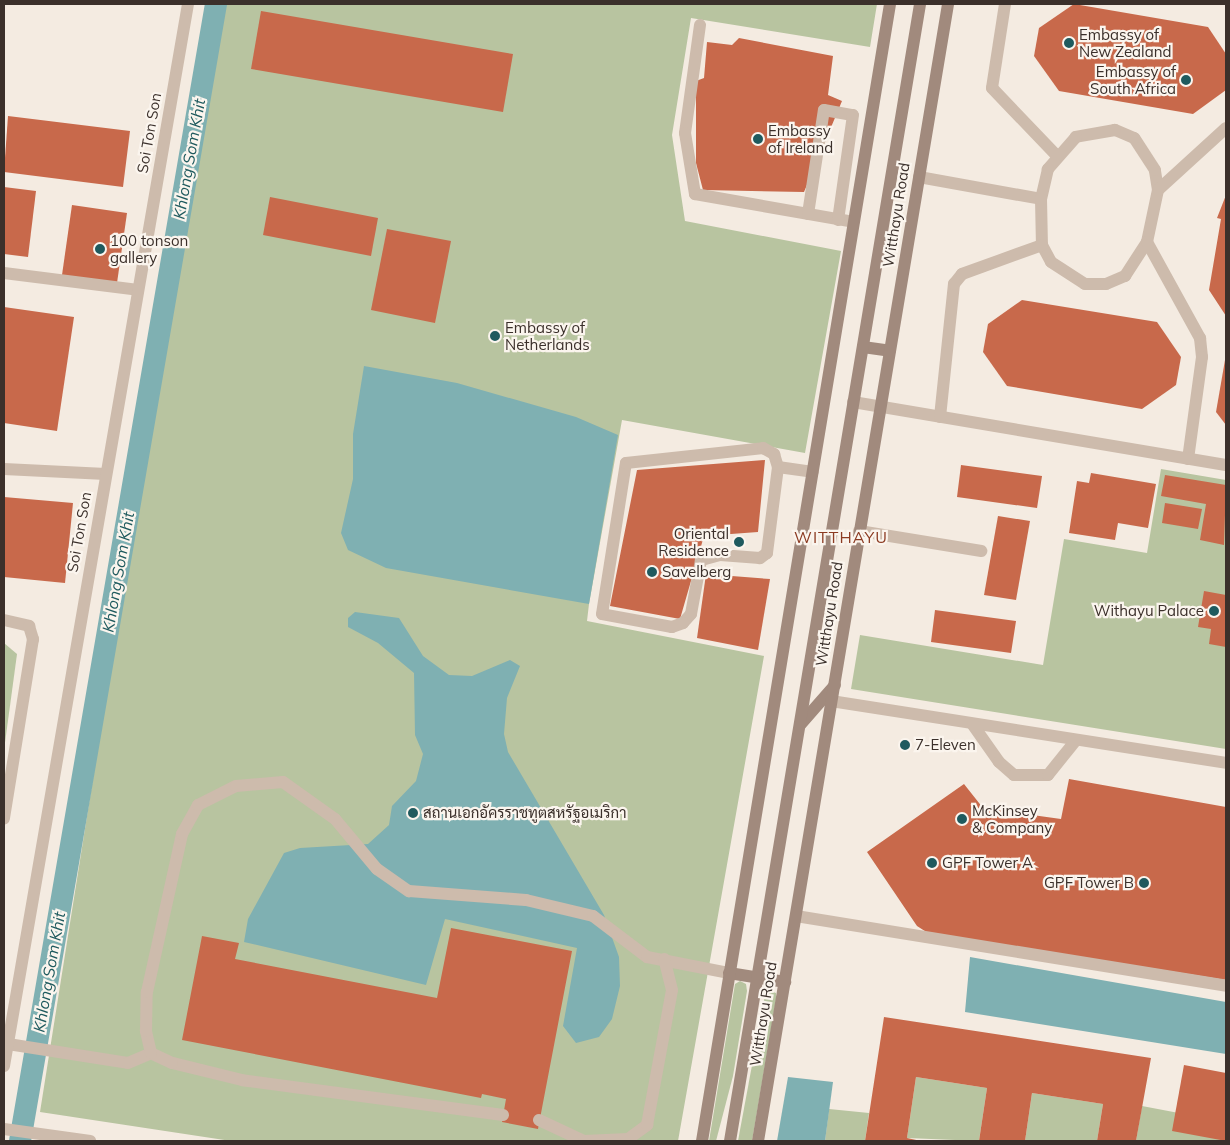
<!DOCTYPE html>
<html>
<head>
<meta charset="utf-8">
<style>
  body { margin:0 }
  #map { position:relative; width:1230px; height:1145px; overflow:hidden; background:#f4ebe1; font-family:Mulish,Sarabun,sans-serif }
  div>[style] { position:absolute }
  .green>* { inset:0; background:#b8c4a0 }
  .water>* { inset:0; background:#7fb0b2 }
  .canal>* { height:22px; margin:-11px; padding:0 11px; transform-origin:11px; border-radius:11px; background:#7fb0b2 }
  .building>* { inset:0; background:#c8694b }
  .lane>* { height:12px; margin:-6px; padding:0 6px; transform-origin:6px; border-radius:6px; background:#cdbbac }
  .street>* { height:12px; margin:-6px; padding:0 6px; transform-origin:6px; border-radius:6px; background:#cdbbac }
  .secondary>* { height:12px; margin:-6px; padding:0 6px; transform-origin:6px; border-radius:6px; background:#a18a7d }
  .dots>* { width:14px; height:14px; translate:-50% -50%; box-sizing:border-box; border:2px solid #fbf5ee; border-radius:50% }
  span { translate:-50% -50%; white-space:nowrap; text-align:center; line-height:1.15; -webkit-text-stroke:4.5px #fbf5ee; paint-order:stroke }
  .poi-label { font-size:15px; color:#3b302b }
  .left { translate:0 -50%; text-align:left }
  .right { translate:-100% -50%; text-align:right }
  .street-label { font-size:15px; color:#3b302b }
  .water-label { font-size:16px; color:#1f5a5e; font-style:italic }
  .neighbourhood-label { font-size:16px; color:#8c3b22; letter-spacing:1px }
  .frame { position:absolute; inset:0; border:5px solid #3b302b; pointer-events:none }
</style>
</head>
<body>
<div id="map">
  <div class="green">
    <div style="clip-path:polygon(216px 4px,877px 4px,870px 47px,691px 18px,672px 135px,685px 221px,841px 251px,805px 453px,622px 420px,589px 604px,587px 621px,764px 656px,678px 1141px,231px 1141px,40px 1112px)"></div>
    <div style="clip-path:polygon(1161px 469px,1226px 480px,1226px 749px,851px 689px,860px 635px,1043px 665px,1064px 539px,1147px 553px)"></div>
    <div style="clip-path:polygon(4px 643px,17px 654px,4px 750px)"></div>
    <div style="clip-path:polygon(740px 981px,746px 984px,747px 991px,733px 1076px,716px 1141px,709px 1141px,735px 984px)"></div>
    <div style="clip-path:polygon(770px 991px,776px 993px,776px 1000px,752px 1141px,738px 1141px,765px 995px)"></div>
    <div style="clip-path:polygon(916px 1077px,987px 1088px,979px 1141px,907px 1138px)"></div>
    <div style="clip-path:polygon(1032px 1093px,1103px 1104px,1097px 1141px,1025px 1141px)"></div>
    <div style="clip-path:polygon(1142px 1106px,1226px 1122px,1226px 1141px,1136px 1141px)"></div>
    <div style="clip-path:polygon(829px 1109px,869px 1113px,865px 1141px,825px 1141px)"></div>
  </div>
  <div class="water">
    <div style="clip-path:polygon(364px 366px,457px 383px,576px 417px,618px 435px,589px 604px,386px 568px,348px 550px,341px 533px,353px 479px,353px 434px)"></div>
    <div style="clip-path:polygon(355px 612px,399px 618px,423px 656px,449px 675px,472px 676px,510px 660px,520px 666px,507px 698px,504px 734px,508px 752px,604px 915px,619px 957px,620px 986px,612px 1019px,599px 1037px,576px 1043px,563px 1026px,577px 948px,445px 919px,426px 985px,244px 942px,248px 919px,284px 853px,300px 848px,368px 844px,389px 825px,392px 806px,416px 781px,423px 754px,415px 735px,414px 673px,378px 643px,348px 627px,348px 618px)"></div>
    <div style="clip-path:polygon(970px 957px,1226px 1002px,1226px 1054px,965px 1012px)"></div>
    <div style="clip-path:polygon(788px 1077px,833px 1082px,825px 1141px,777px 1141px)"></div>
  </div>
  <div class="canal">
    <div style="left:20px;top:1141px;width:1154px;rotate:-80.22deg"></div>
  </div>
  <div class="building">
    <div style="clip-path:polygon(1074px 4px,1208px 27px,1226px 54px,1226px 90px,1193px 114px,1059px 91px,1034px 56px,1039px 28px)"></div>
    <div style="clip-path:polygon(261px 11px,513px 54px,503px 112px,251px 69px)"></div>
    <div style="clip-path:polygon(739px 38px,833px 56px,828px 95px,842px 101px,804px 192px,703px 190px,696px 163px,696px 81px,704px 78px,707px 42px,732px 45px)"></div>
    <div style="clip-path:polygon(8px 116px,130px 131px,123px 187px,4px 172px)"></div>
    <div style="clip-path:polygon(4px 187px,36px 191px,28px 257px,4px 254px)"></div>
    <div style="clip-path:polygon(1226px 195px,1226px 316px,1209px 290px,1221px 219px,1217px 218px)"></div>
    <div style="clip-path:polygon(270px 197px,378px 218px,371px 256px,263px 235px)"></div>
    <div style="clip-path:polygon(72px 205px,127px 213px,117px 283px,62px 275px)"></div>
    <div style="clip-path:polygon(387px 229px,451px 241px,435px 323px,371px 310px)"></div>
    <div style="clip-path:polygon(1022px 300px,1157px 322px,1181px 357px,1176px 385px,1142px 409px,1007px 386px,983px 352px,988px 324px)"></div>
    <div style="clip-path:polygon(4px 307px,74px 317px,57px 431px,4px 423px)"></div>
    <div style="clip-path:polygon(1225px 360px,1226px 360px,1226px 425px,1216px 412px)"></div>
    <div style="clip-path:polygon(765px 460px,758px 532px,704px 536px,680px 619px,610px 606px,637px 470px)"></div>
    <div style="clip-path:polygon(961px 465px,1042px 476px,1037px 508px,957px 497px)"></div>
    <div style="clip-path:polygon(1091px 473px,1156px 484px,1148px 528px,1118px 523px,1115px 540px,1069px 533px,1077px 481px,1089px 483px)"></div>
    <div style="clip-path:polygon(1165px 475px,1226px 485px,1224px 545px,1200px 540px,1206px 504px,1161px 496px)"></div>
    <div style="clip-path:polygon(4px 497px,73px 503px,65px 583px,4px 577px)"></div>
    <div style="clip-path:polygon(1165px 503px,1202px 509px,1198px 529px,1162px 523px)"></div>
    <div style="clip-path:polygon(998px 516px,1030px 521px,1016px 600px,984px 595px)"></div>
    <div style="clip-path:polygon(706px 574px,770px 579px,758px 650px,697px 638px)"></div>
    <div style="clip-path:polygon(1204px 591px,1226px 595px,1226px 647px,1209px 644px,1211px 629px,1198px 627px)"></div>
    <div style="clip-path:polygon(935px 610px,1016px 621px,1011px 653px,931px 642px)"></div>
    <div style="clip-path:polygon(1069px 779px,1226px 807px,1226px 980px,928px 933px,917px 926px,867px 852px,964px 784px,983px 808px,1061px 819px)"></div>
    <div style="clip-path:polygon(451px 928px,572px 951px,538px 1129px,502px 1122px,506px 1099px,482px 1094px,481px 1098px,182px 1040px,202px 936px,239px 943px,235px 959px,437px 998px)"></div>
    <div style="clip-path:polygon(884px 1017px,1151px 1058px,1136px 1141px,1097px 1141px,1103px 1104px,1032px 1093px,1025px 1141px,979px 1141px,987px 1088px,916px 1077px,907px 1138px,921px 1141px,865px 1141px)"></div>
    <div style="clip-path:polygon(1184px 1065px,1226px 1073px,1226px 1141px,1172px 1131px)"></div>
  </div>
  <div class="lane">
    <div style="left:1005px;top:4px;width:85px;rotate:98.8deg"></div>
    <div style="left:992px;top:88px;width:94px;rotate:46.3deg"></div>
    <div style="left:700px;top:25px;width:109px;rotate:97.9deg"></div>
    <div style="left:685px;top:133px;width:62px;rotate:80.7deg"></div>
    <div style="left:695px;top:194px;width:161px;rotate:10deg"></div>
    <div style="left:919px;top:177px;width:124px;rotate:10.2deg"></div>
    <div style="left:1158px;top:190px;width:20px;rotate:-99deg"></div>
    <div style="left:1155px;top:170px;width:38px;rotate:-123deg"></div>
    <div style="left:1134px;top:138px;width:21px;rotate:-157deg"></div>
    <div style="left:1115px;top:130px;width:40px;rotate:170deg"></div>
    <div style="left:1076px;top:137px;width:43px;rotate:131.2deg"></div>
    <div style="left:1048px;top:169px;width:31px;rotate:103deg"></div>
    <div style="left:1041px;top:199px;width:46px;rotate:88.8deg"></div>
    <div style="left:1042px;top:245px;width:19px;rotate:62deg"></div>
    <div style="left:1051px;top:262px;width:40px;rotate:32.9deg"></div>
    <div style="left:1085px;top:284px;width:21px"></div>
    <div style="left:1106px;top:284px;width:21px;rotate:-23deg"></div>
    <div style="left:1125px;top:276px;width:40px;rotate:-57.1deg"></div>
    <div style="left:1147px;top:242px;width:53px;rotate:-78.1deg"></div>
    <div style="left:1158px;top:190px;width:92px;rotate:-42.4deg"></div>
    <div style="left:808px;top:214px;width:105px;rotate:-81.3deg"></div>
    <div style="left:824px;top:110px;width:29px;rotate:10deg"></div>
    <div style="left:853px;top:115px;width:106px;rotate:98.1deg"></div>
    <div style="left:1147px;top:242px;width:110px;rotate:61.1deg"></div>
    <div style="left:1200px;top:338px;width:19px;rotate:84deg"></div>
    <div style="left:1202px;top:357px;width:103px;rotate:97.8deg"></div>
    <div style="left:853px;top:402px;width:378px;rotate:9.6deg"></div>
    <div style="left:940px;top:417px;width:134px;rotate:-84deg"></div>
    <div style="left:954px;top:284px;width:13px;rotate:-51deg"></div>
    <div style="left:962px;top:274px;width:85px;rotate:-19.9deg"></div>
    <div style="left:778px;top:467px;width:87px;rotate:97.3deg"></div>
    <div style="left:767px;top:553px;width:9px;rotate:144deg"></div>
    <div style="left:760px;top:558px;width:40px;rotate:-175.7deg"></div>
    <div style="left:720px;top:555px;width:20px;rotate:165deg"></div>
    <div style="left:701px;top:560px;width:55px;rotate:100.5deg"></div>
    <div style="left:691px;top:614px;width:12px;rotate:132deg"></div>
    <div style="left:683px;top:623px;width:12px;rotate:160deg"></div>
    <div style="left:672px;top:627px;width:71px;rotate:-169.5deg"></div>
    <div style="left:602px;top:614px;width:153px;rotate:-81deg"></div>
    <div style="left:626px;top:463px;width:138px;rotate:-6.2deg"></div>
    <div style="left:763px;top:448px;width:13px;rotate:29deg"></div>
    <div style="left:774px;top:454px;width:14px;rotate:73deg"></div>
    <div style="left:778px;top:467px;width:35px;rotate:8deg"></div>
    <div style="left:859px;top:531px;width:124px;rotate:9.3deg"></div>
    <div style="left:4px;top:620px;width:26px;rotate:13deg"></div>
    <div style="left:29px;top:626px;width:14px;rotate:73deg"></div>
    <div style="left:33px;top:639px;width:182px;rotate:99.2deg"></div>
    <div style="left:831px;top:701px;width:400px;rotate:8.9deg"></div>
    <div style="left:973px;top:725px;width:45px;rotate:54.9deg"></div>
    <div style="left:999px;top:762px;width:20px;rotate:41deg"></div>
    <div style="left:1014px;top:775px;width:34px"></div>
    <div style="left:1048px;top:775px;width:45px;rotate:-51.3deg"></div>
    <div style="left:796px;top:916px;width:436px;rotate:9.2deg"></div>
    <div style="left:8px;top:1044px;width:121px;rotate:9deg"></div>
    <div style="left:128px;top:1063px;width:25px;rotate:-23deg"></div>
    <div style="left:503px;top:1115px;width:263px;rotate:-172.4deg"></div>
    <div style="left:242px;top:1080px;width:72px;rotate:-166.3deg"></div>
    <div style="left:172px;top:1063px;width:23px;rotate:-155deg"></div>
    <div style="left:151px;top:1053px;width:23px;rotate:-103deg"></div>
    <div style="left:146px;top:1031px;width:39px;rotate:-89deg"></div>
    <div style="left:147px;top:992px;width:162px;rotate:-77.5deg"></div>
    <div style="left:182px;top:834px;width:33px;rotate:-61deg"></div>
    <div style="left:198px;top:805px;width:42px;rotate:-26.6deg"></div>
    <div style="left:236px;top:786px;width:47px;rotate:-4.9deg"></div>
    <div style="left:283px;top:782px;width:64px;rotate:35.4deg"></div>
    <div style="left:335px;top:819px;width:65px;rotate:50deg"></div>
    <div style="left:377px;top:869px;width:39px;rotate:35deg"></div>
    <div style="left:409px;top:891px;width:117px;rotate:4.4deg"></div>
    <div style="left:526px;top:900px;width:69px;rotate:13.4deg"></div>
    <div style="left:593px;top:916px;width:68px;rotate:37.2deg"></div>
    <div style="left:647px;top:957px;width:84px;rotate:11deg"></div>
    <div style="left:539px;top:1120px;width:50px;rotate:25deg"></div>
    <div style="left:584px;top:1141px;width:44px;rotate:-2.6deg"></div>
    <div style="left:628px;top:1139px;width:24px;rotate:-36deg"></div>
    <div style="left:647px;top:1125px;width:137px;rotate:-79.5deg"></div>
    <div style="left:672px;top:990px;width:32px;rotate:-104deg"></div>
    <div style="left:4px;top:1129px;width:87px;rotate:7.9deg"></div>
  </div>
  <div class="street">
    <div style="left:4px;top:273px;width:135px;rotate:7.2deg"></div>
    <div style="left:4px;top:469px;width:102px;rotate:2.8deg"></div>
    <div style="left:4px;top:1066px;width:1078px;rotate:-80.17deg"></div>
  </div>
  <div class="secondary">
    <div style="left:863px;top:347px;width:27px;rotate:8deg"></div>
    <div style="left:800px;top:725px;width:53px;rotate:-48.8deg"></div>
    <div style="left:729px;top:973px;width:57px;rotate:9.1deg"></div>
    <div style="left:702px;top:1141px;width:1152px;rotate:-80.61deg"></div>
    <div style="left:730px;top:1141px;width:1153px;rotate:-80.51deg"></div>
    <div style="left:758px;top:1141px;width:1153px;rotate:-80.51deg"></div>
  </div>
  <div class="dots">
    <div style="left:1069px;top:43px;background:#1f5a5e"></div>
    <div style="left:1186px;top:80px;background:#1f5a5e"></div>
    <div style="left:758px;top:139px;background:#1f5a5e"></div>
    <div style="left:100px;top:249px;background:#1f5a5e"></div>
    <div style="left:495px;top:336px;background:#1f5a5e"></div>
    <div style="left:739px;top:542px;background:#1f5a5e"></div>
    <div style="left:652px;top:572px;background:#1f5a5e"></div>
    <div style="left:1214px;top:611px;background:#1f5a5e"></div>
    <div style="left:905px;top:745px;background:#1f5a5e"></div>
    <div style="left:413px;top:813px;background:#1f5a5e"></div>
    <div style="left:962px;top:819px;background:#1f5a5e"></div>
    <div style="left:932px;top:863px;background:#1f5a5e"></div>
    <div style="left:1144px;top:883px;background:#1f5a5e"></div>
  </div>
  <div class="poi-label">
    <span class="left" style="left:1079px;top:43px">Embassy of<br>New Zealand</span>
    <span class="right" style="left:1176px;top:80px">Embassy of<br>South Africa</span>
    <span class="left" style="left:768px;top:139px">Embassy<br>of Ireland</span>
    <span class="left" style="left:110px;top:249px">100 tonson<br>gallery</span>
    <span class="left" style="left:505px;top:336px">Embassy of<br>Netherlands</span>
    <span class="right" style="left:729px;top:542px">Oriental<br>Residence</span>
    <span class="left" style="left:662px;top:572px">Savelberg</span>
    <span class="right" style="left:1204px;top:611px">Withayu Palace</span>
    <span class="left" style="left:915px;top:745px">7-Eleven</span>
    <span class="left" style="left:972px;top:819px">McKinsey<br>&amp; Company</span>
    <span class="left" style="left:423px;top:813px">สถานเอกอัครราชทูตสหรัฐอเมริกา</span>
    <span class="left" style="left:942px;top:863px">GPF Tower A</span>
    <span class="right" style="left:1134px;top:883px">GPF Tower B</span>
  </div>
  <div class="street-label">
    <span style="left:149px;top:133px;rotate:-80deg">Soi Ton Son</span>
    <span style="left:896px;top:215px;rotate:-81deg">Witthayu Road</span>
    <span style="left:79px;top:532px;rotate:-80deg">Soi Ton Son</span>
    <span style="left:829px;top:614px;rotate:-81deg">Witthayu Road</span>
    <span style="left:763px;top:1014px;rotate:-81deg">Witthayu Road</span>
  </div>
  <div class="water-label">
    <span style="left:189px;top:159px;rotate:-80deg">Khlong Som Khit</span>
    <span style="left:118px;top:572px;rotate:-80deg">Khlong Som Khit</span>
    <span style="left:49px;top:972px;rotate:-80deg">Khlong Som Khit</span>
  </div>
  <div class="neighbourhood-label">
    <span style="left:841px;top:537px">WITTHAYU</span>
  </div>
  <div class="frame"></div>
</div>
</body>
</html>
